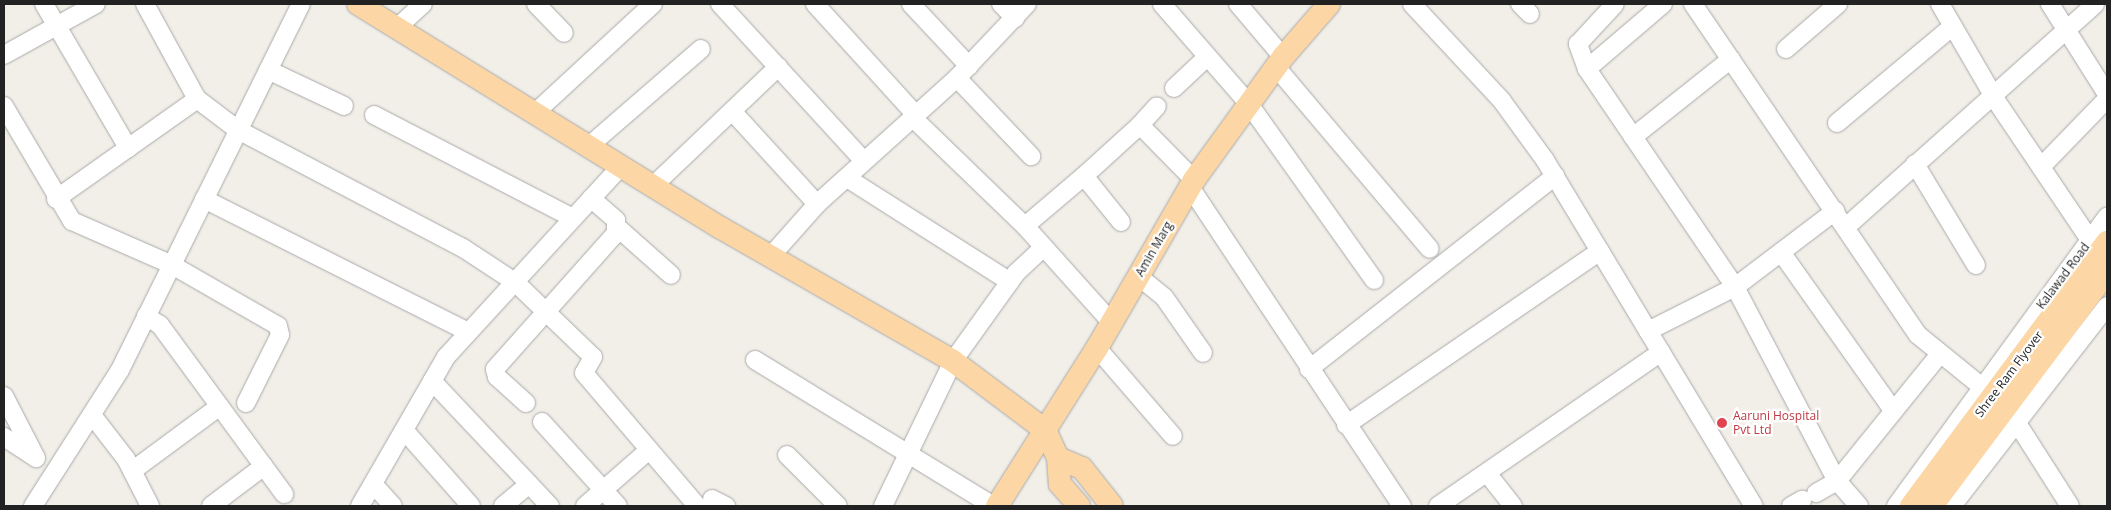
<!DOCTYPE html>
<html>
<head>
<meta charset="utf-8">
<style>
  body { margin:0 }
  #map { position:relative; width:2111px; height:510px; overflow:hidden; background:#f2efe9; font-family:"Open Sans",sans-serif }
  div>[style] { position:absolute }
  .roads { filter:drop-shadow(0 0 1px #a9a9a9) drop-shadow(0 0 1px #a9a9a9) }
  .minor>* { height:18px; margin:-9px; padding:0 9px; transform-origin:9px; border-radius:9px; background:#fff }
  .major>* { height:22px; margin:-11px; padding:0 11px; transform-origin:11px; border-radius:11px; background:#fcd6a4 }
  .dots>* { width:14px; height:14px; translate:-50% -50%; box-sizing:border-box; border:2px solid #fff; border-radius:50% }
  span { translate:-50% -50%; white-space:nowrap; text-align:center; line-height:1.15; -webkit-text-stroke:4.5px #fff; paint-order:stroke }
  .street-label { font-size:12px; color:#222 }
  .health-label { font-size:12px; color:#be3a42 }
  .left { translate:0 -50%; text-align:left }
  .frame { position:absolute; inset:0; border:5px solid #222; pointer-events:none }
</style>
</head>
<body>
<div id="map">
  <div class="roads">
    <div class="minor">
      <div style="left:44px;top:4px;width:167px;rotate:59.7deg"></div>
      <div style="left:145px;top:4px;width:108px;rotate:61.3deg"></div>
      <div style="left:536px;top:4px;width:40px;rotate:46deg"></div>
      <div style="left:720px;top:4px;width:213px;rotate:47.5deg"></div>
      <div style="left:815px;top:4px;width:150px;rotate:47.7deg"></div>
      <div style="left:911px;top:4px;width:85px;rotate:46.9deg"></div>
      <div style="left:1001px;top:4px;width:20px;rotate:45deg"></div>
      <div style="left:1162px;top:4px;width:133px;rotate:49deg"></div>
      <div style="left:1249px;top:104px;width:216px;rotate:54.6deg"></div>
      <div style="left:1238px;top:4px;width:70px;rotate:49.7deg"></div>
      <div style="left:1412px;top:4px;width:132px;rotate:47.1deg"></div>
      <div style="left:1502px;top:101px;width:73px;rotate:53.9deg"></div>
      <div style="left:1545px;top:160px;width:404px;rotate:58.9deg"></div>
      <div style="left:1520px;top:4px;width:14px;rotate:45deg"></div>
      <div style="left:1663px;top:4px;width:100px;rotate:139.5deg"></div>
      <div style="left:1587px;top:69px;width:263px;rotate:55.8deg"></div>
      <div style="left:1735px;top:287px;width:219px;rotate:62.3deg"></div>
      <div style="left:1837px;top:481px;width:24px;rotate:150deg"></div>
      <div style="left:1693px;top:4px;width:400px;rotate:55.8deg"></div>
      <div style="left:1918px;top:335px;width:81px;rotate:39deg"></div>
      <div style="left:1940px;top:4px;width:113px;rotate:59.8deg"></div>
      <div style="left:1997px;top:102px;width:166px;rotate:56deg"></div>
      <div style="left:2050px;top:4px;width:107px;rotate:57.7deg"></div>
      <div style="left:398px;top:27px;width:34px;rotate:-43deg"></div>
      <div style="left:1786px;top:49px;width:69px;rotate:-40.9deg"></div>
      <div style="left:4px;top:55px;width:105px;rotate:-29deg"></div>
      <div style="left:1276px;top:67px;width:238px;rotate:49.8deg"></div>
      <div style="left:1587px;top:69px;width:27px;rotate:-110deg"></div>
      <div style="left:1578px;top:44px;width:54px;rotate:-47.2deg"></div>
      <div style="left:268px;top:70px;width:84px;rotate:25.3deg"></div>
      <div style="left:957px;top:78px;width:108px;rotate:46.5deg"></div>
      <div style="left:1174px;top:88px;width:45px;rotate:-43.2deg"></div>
      <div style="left:4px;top:106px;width:134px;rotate:59.4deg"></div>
      <div style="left:72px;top:221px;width:109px;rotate:23.7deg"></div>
      <div style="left:172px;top:265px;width:122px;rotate:29.9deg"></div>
      <div style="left:278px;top:326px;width:9px;rotate:77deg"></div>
      <div style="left:280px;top:335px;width:76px;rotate:116.6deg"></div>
      <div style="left:732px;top:111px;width:126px;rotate:47.6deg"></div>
      <div style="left:536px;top:112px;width:159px;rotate:-42.7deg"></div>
      <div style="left:374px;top:115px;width:224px;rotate:27.4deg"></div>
      <div style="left:913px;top:118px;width:156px;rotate:44deg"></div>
      <div style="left:1837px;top:123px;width:151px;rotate:-39.9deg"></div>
      <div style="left:1140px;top:125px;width:25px;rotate:-48deg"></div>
      <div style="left:1633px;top:137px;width:125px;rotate:-38.5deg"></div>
      <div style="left:589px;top:146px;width:148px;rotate:-40.9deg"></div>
      <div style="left:1915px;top:164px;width:118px;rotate:58.9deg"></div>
      <div style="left:2041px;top:167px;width:95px;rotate:-45.9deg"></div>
      <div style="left:1084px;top:176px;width:76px;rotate:-42.3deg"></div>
      <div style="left:1140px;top:125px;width:77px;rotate:45.5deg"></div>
      <div style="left:847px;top:178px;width:193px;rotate:32.5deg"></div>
      <div style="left:653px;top:186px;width:173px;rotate:-43.6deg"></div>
      <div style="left:1190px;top:187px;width:383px;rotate:56.4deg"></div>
      <div style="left:56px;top:199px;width:173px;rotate:-35.3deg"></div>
      <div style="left:197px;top:99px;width:51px;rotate:37.1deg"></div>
      <div style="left:238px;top:130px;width:254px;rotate:27.7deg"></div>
      <div style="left:463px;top:248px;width:62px;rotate:33.2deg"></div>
      <div style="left:515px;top:282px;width:108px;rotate:43.9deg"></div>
      <div style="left:593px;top:357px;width:18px;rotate:119deg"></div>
      <div style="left:584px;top:373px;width:175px;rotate:49.6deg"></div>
      <div style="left:204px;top:199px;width:296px;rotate:26.7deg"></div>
      <div style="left:617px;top:227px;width:72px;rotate:41.6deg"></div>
      <div style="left:1846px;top:227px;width:334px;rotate:-41.8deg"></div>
      <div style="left:1781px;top:252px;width:192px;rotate:54.7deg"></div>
      <div style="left:770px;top:257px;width:71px;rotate:-48.4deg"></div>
      <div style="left:817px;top:204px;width:188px;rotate:-42deg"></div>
      <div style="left:957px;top:78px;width:102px;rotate:-46.6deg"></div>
      <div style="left:1138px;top:276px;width:33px;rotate:39deg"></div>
      <div style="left:1164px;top:297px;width:68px;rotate:55.1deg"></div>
      <div style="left:146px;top:316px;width:17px;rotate:33deg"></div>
      <div style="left:160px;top:325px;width:210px;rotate:53.7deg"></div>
      <div style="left:1112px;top:323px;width:130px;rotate:-131.9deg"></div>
      <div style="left:1025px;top:226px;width:77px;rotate:-40.3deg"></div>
      <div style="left:1084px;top:176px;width:59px;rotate:51.2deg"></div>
      <div style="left:1648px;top:331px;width:97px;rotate:-26.8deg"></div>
      <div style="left:1735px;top:287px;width:126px;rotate:-37.2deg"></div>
      <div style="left:1097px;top:348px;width:116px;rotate:49.2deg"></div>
      <div style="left:755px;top:360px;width:279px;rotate:31.5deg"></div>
      <div style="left:1309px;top:369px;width:313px;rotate:-38.1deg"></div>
      <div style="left:432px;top:381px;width:172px;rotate:46.7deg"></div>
      <div style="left:4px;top:396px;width:70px;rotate:62.7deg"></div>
      <div style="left:526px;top:403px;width:39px;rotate:-138deg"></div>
      <div style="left:497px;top:377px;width:8px;rotate:-104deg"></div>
      <div style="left:495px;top:369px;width:182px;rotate:-48.3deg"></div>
      <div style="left:616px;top:233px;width:13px;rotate:-90deg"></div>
      <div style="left:616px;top:220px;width:33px;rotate:-139deg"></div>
      <div style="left:92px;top:415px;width:56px;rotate:52.3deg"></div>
      <div style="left:126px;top:459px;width:53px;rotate:62.9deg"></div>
      <div style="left:542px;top:422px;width:113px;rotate:47.9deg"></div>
      <div style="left:2017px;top:423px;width:98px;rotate:57.4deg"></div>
      <div style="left:1346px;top:425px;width:308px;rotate:-34.4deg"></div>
      <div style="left:404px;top:430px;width:101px;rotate:48.6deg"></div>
      <div style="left:4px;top:437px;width:37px;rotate:33deg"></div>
      <div style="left:787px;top:455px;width:72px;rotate:45deg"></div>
      <div style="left:132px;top:471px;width:109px;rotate:-36.5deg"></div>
      <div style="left:1487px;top:473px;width:42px;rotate:51.8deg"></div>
      <div style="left:374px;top:485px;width:28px;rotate:48deg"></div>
      <div style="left:712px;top:499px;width:16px;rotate:27deg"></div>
      <div style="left:33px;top:506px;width:161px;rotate:-57.4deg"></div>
      <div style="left:120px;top:370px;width:408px;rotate:-63.7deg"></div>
      <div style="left:211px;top:506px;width:66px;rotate:-37deg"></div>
      <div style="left:360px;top:506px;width:172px;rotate:-60deg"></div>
      <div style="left:446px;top:357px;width:259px;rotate:-47.5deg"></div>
      <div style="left:503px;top:506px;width:34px;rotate:-40deg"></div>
      <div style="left:585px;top:506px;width:85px;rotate:-41.2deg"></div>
      <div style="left:883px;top:506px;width:161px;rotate:-64.2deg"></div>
      <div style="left:953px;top:361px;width:108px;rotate:-54.4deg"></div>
      <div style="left:1016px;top:273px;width:37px;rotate:-43deg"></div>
      <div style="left:1438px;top:506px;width:271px;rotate:-34.6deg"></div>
      <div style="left:1791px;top:506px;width:13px;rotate:-29deg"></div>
      <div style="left:1859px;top:506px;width:33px;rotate:-131deg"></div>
      <div style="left:1837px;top:481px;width:164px;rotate:-51deg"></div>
      <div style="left:1896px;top:506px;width:358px;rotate:-53.9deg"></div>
      <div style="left:1952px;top:506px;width:253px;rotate:-52.2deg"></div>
    </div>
    <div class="major">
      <div style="left:358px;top:4px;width:427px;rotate:31.7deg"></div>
      <div style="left:721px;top:228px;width:267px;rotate:29.8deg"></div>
      <div style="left:953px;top:361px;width:115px;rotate:36.9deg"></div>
      <div style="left:1045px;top:430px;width:31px;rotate:65deg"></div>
      <div style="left:1058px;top:458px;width:26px;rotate:86deg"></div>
      <div style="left:1060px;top:484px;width:29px;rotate:49deg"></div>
      <div style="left:1058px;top:458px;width:26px;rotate:23deg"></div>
      <div style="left:1082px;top:468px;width:48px;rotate:51.7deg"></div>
      <div style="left:997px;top:506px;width:187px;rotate:-57.7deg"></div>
      <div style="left:1097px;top:348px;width:194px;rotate:-60deg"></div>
      <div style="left:1194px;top:180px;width:152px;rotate:-54.1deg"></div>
      <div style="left:1283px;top:57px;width:70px;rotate:-49deg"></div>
      <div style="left:1911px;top:506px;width:329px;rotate:-53.4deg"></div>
      <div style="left:1932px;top:506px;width:292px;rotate:-53.2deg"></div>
    </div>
  </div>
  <div class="dots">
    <div style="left:1722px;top:423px;background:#e0444e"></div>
  </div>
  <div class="street-label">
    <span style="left:1154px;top:249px;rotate:-60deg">Amin Marg</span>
    <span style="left:2063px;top:276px;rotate:-53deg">Kalawad Road</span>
    <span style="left:2009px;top:374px;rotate:-53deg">Shree Ram Flyover</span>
  </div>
  <div class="health-label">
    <span class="left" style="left:1733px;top:423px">Aaruni Hospital<br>Pvt Ltd</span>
  </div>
  <div class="frame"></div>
</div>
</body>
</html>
